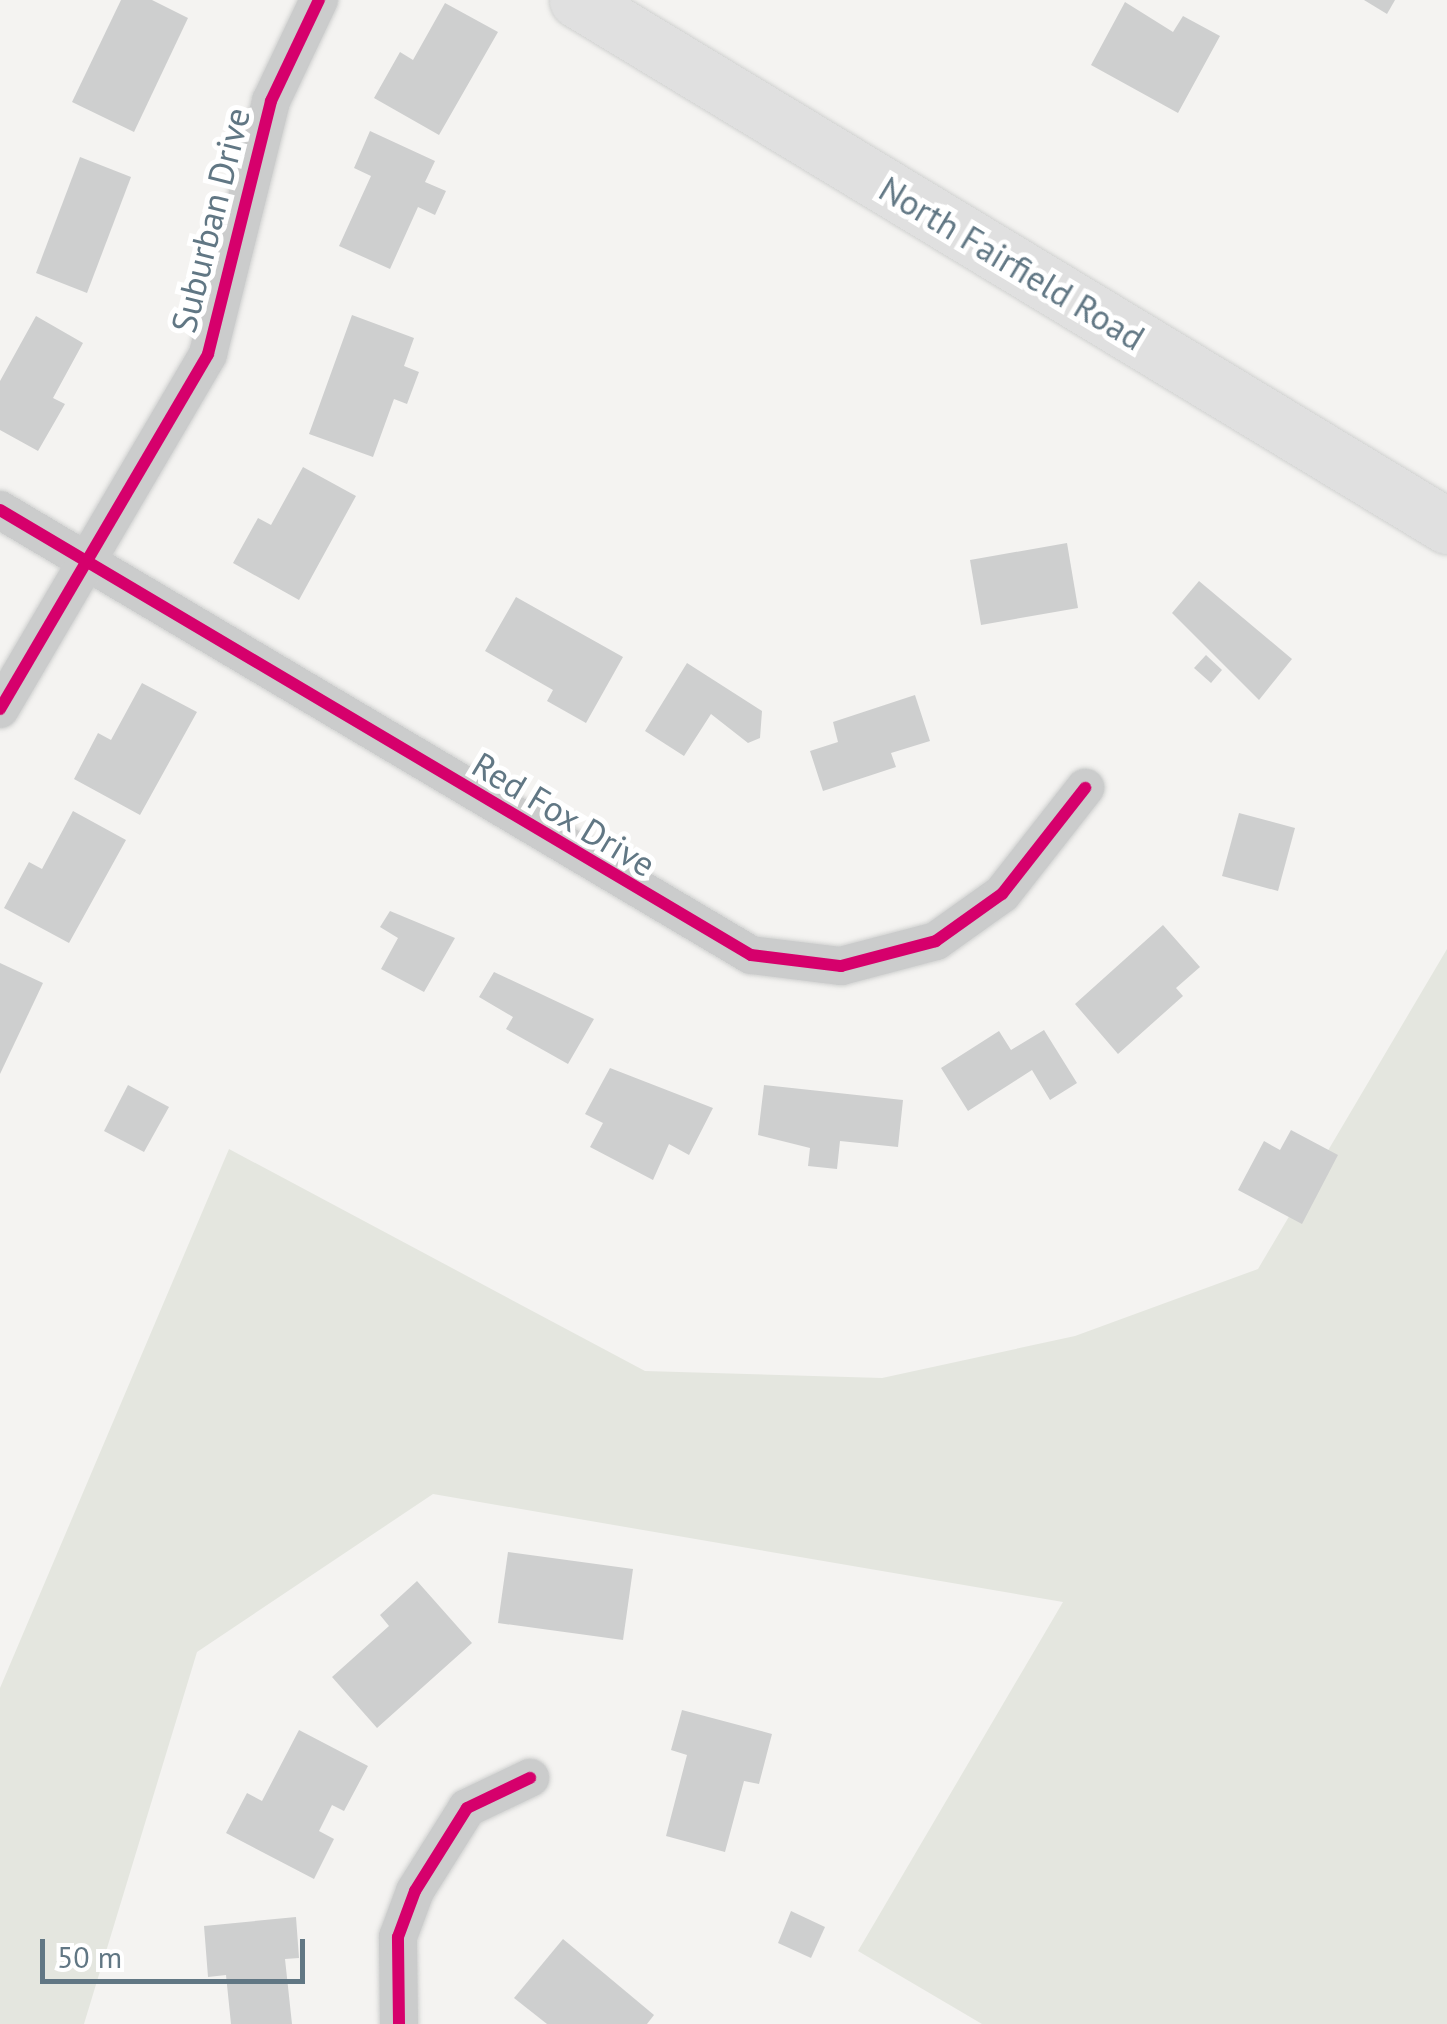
<!DOCTYPE html>
<html>
<head>
<meta charset="utf-8">
<style>
  body { margin:0 }
  #map { position:relative; width:1447px; height:2024px; overflow:hidden; background:#f4f3f1; font-family:"PT Sans",sans-serif }
  div>[style] { position:absolute }
  .green>* { inset:0; background:#e4e6df }
  .building>* { inset:0; background:#cecfcf }
  .roads { filter:drop-shadow(0 0 2px #d0d1d0) drop-shadow(0 0 2px #d0d1d0) }
  .street>* { height:38px; margin:-19px; padding:0 19px; transform-origin:19px; border-radius:19px; background:#cbcccc }
  .primary>* { height:55px; margin:-27.5px; padding:0 27.5px; transform-origin:27.5px; border-radius:27.5px; background:#e0e0e0 }
  .cycleway>* { height:12px; margin:-6px; padding:0 6px; transform-origin:6px; border-radius:6px; background:#d6006c }
  span { translate:-50% -50%; white-space:nowrap; text-align:center; line-height:1.15; -webkit-text-stroke:10px #fff; paint-order:stroke }
  .street-label { font-size:35px; color:#617784 }
  .scale { position:absolute; left:40px; top:1939px; width:265px; height:45px; box-sizing:border-box; border:5px solid #617784; border-top:0; padding-left:12px; font-size:30px; line-height:35px; white-space:nowrap; color:#617784; -webkit-text-stroke:8px #fff; paint-order:stroke }
</style>
</head>
<body>
<div id="map">
  <div class="green">
    <div style="clip-path:polygon(1447px 949px,1447px 2024px,982px 2024px,858px 1951px,1063px 1602px,433px 1494px,197px 1652px,84px 2024px,0 2024px,0 1688px,229px 1149px,645px 1371px,882px 1378px,1075px 1336px,1258px 1269px)"></div>
  </div>
  <div class="building">
    <div style="clip-path:polygon(121px 0,152px 0,188px 18px,134px 132px,72px 102px)"></div>
    <div style="clip-path:polygon(1364px 0,1395px 0,1387px 14px)"></div>
    <div style="clip-path:polygon(1125px 2px,1173px 32px,1183px 16px,1220px 36px,1178px 113px,1091px 65px)"></div>
    <div style="clip-path:polygon(445px 3px,498px 32px,439px 135px,374px 98px,400px 52px,413px 60px)"></div>
    <div style="clip-path:polygon(370px 131px,435px 161px,425px 182px,446px 191px,435px 215px,418px 207px,390px 269px,339px 246px,371px 176px,354px 168px)"></div>
    <div style="clip-path:polygon(80px 157px,131px 177px,87px 293px,36px 273px)"></div>
    <div style="clip-path:polygon(352px 315px,414px 338px,404px 366px,419px 372px,407px 404px,394px 399px,373px 457px,309px 434px)"></div>
    <div style="clip-path:polygon(36px 316px,83px 343px,53px 398px,65px 404px,38px 451px,0 430px,0 381px)"></div>
    <div style="clip-path:polygon(303px 467px,356px 496px,299px 600px,233px 563px,258px 518px,271px 525px)"></div>
    <div style="clip-path:polygon(1067px 543px,1078px 608px,981px 625px,970px 560px)"></div>
    <div style="clip-path:polygon(1199px 581px,1292px 659px,1259px 700px,1172px 613px)"></div>
    <div style="clip-path:polygon(516px 597px,623px 657px,586px 723px,547px 701px,553px 690px,485px 651px)"></div>
    <div style="clip-path:polygon(1206px 655px,1222px 670px,1211px 683px,1194px 668px)"></div>
    <div style="clip-path:polygon(687px 663px,762px 711px,760px 738px,748px 743px,711px 714px,684px 756px,645px 731px)"></div>
    <div style="clip-path:polygon(142px 683px,197px 712px,140px 815px,74px 779px,98px 733px,111px 740px)"></div>
    <div style="clip-path:polygon(915px 695px,930px 741px,891px 753px,896px 767px,823px 791px,810px 751px,838px 742px,833px 722px)"></div>
    <div style="clip-path:polygon(73px 811px,126px 840px,69px 943px,4px 908px,29px 862px,42px 869px)"></div>
    <div style="clip-path:polygon(1239px 813px,1295px 828px,1278px 891px,1222px 876px)"></div>
    <div style="clip-path:polygon(390px 911px,455px 938px,424px 992px,381px 969px,398px 938px,380px 927px)"></div>
    <div style="clip-path:polygon(1163px 925px,1200px 967px,1176px 988px,1183px 996px,1118px 1054px,1075px 1004px)"></div>
    <div style="clip-path:polygon(0 963px,43px 983px,0 1074px)"></div>
    <div style="clip-path:polygon(494px 972px,594px 1019px,568px 1064px,506px 1029px,513px 1017px,479px 997px)"></div>
    <div style="clip-path:polygon(1044px 1030px,1077px 1083px,1050px 1100px,1032px 1070px,968px 1111px,941px 1068px,999px 1031px,1011px 1050px)"></div>
    <div style="clip-path:polygon(610px 1068px,713px 1108px,689px 1155px,669px 1144px,653px 1180px,590px 1147px,603px 1123px,585px 1114px)"></div>
    <div style="clip-path:polygon(128px 1085px,169px 1107px,144px 1152px,104px 1131px)"></div>
    <div style="clip-path:polygon(764px 1085px,903px 1100px,898px 1147px,840px 1141px,837px 1169px,808px 1166px,810px 1148px,758px 1135px)"></div>
    <div style="clip-path:polygon(1291px 1130px,1338px 1155px,1302px 1224px,1238px 1190px,1264px 1141px,1280px 1150px)"></div>
    <div style="clip-path:polygon(508px 1552px,633px 1569px,623px 1640px,498px 1623px)"></div>
    <div style="clip-path:polygon(417px 1581px,472px 1643px,377px 1728px,332px 1677px,389px 1626px,380px 1615px)"></div>
    <div style="clip-path:polygon(682px 1710px,772px 1734px,759px 1784px,744px 1781px,725px 1852px,666px 1836px,687px 1755px,671px 1750px)"></div>
    <div style="clip-path:polygon(299px 1730px,368px 1766px,344px 1811px,332px 1805px,319px 1831px,334px 1839px,314px 1879px,226px 1833px,247px 1793px,262px 1801px)"></div>
    <div style="clip-path:polygon(791px 1911px,825px 1927px,811px 1958px,778px 1943px)"></div>
    <div style="clip-path:polygon(296px 1917px,299px 1958px,285px 1959px,292px 2024px,231px 2024px,226px 1975px,208px 1977px,204px 1926px)"></div>
    <div style="clip-path:polygon(563px 1939px,654px 2015px,647px 2024px,547px 2024px,514px 1998px)"></div>
  </div>
  <div class="roads">
    <div class="street">
      <div style="left:0;top:510px;width:873px;rotate:30.65deg"></div>
      <div style="left:751px;top:955px;width:91px;rotate:7deg"></div>
      <div style="left:841px;top:966px;width:98px;rotate:-14.7deg"></div>
      <div style="left:936px;top:941px;width:81px;rotate:-35.5deg"></div>
      <div style="left:1002px;top:894px;width:135px;rotate:-51.9deg"></div>
      <div style="left:0;top:709px;width:411px;rotate:-59.6deg"></div>
      <div style="left:208px;top:354px;width:261px;rotate:-76deg"></div>
      <div style="left:271px;top:101px;width:112px;rotate:-64.6deg"></div>
      <div style="left:399px;top:2024px;width:87px;rotate:-90.7deg"></div>
      <div style="left:398px;top:1937px;width:49px;rotate:-69.7deg"></div>
      <div style="left:415px;top:1891px;width:98px;rotate:-57.9deg"></div>
      <div style="left:467px;top:1808px;width:70px;rotate:-25.5deg"></div>
    </div>
    <div class="primary">
      <div style="left:577px;top:0;width:1017px;rotate:31.16deg"></div>
    </div>
  </div>
  <div class="cycleway">
    <div style="left:0;top:510px;width:873px;rotate:30.65deg"></div>
    <div style="left:751px;top:955px;width:91px;rotate:7deg"></div>
    <div style="left:841px;top:966px;width:98px;rotate:-14.7deg"></div>
    <div style="left:936px;top:941px;width:81px;rotate:-35.5deg"></div>
    <div style="left:1002px;top:894px;width:135px;rotate:-51.9deg"></div>
    <div style="left:0;top:709px;width:411px;rotate:-59.6deg"></div>
    <div style="left:208px;top:354px;width:261px;rotate:-76deg"></div>
    <div style="left:271px;top:101px;width:112px;rotate:-64.6deg"></div>
    <div style="left:399px;top:2024px;width:87px;rotate:-90.7deg"></div>
    <div style="left:398px;top:1937px;width:49px;rotate:-69.7deg"></div>
    <div style="left:415px;top:1891px;width:98px;rotate:-57.9deg"></div>
    <div style="left:467px;top:1808px;width:70px;rotate:-25.5deg"></div>
  </div>
  <div class="street-label">
    <span style="left:210px;top:220px;rotate:-76deg">Suburban Drive</span>
    <span style="left:1012px;top:263px;rotate:31deg">North Fairfield Road</span>
    <span style="left:564px;top:814px;rotate:31deg">Red Fox Drive</span>
  </div>
  <div class="scale">50 m</div>
</div>
</body>
</html>
